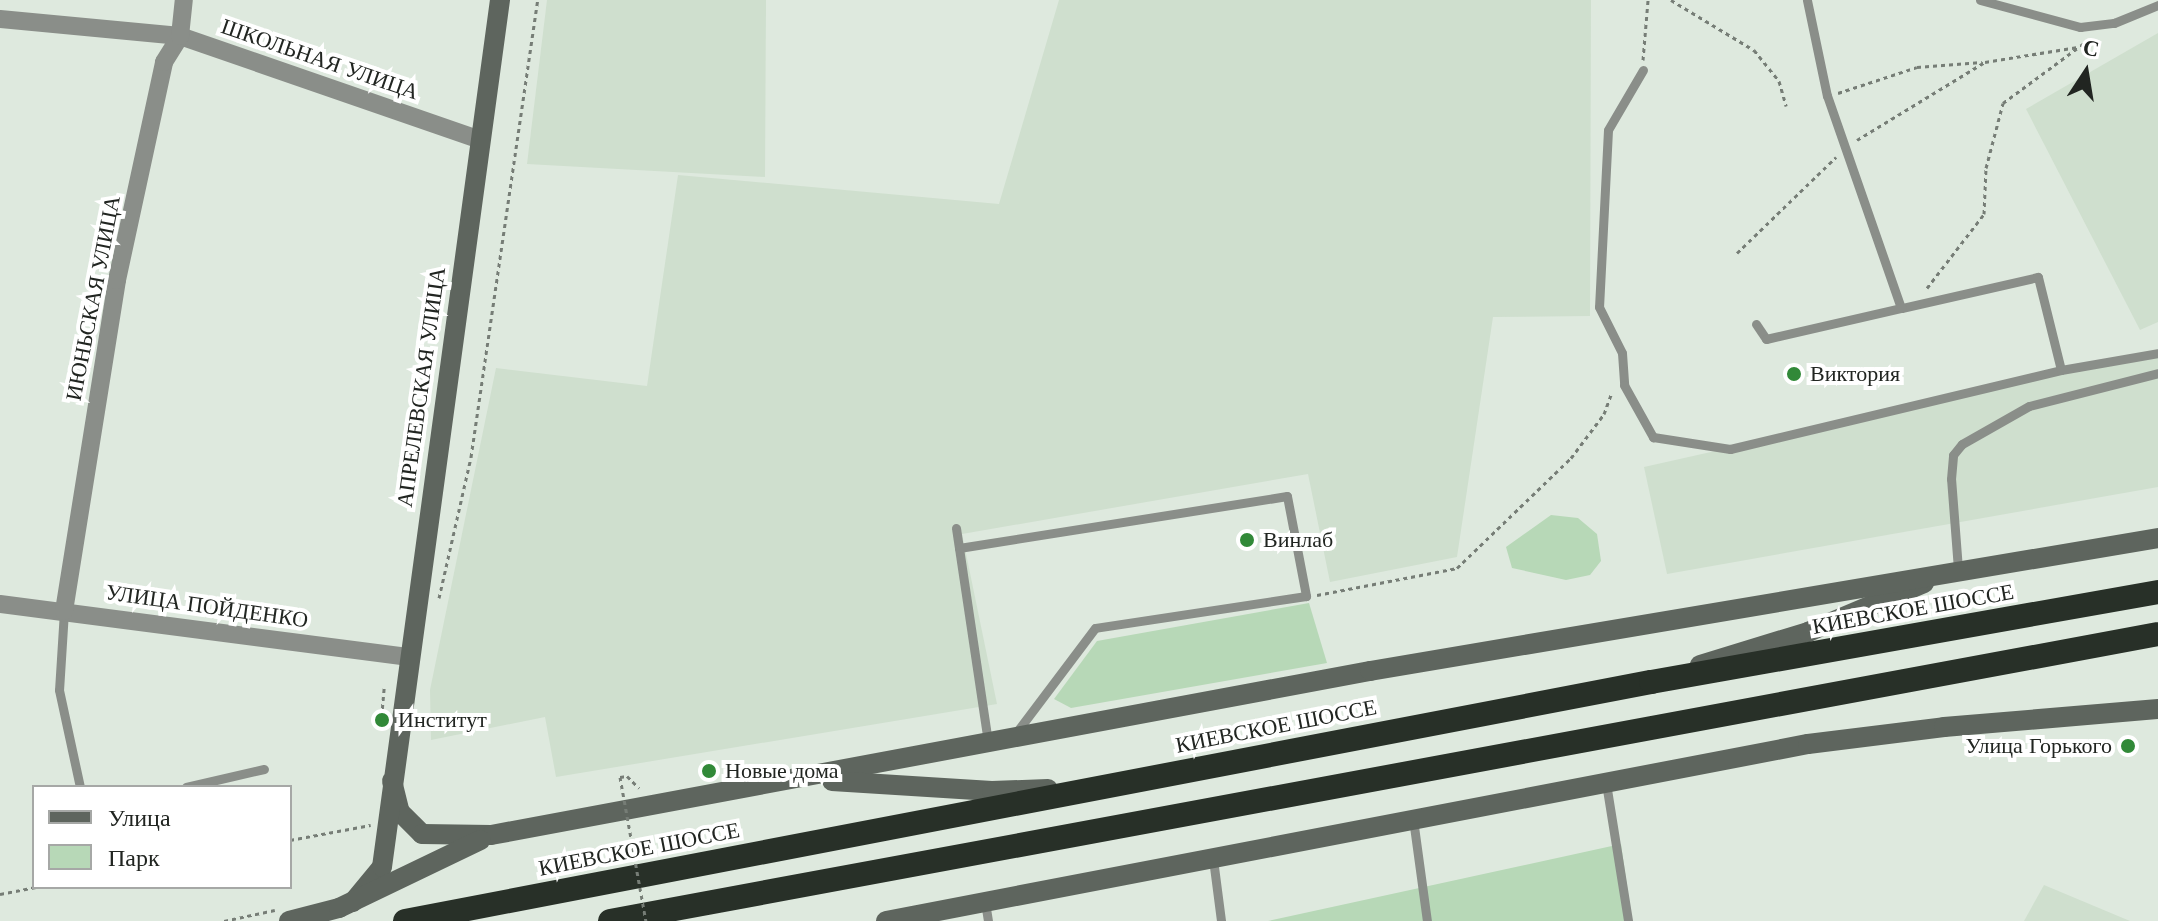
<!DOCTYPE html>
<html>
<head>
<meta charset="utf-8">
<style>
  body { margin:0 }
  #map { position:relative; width:2158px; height:921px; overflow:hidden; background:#dee9de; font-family:"Libre Baskerville",serif }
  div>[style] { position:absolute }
  .built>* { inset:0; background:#cfdfce }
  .green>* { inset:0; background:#b7d8b7 }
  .path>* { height:3px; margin-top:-1.5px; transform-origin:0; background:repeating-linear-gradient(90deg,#767d76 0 4px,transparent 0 8px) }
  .lane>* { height:9px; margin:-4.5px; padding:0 4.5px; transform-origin:4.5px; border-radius:4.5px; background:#8a8e89 }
  .street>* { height:18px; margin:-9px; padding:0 9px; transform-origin:9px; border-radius:9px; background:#8a8e89 }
  .secondary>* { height:20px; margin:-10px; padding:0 10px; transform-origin:10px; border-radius:10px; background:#5e655e }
  .highway>* { height:24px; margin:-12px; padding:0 12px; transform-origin:12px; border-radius:12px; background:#283028 }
  .path-bridge>* { height:3px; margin-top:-1.5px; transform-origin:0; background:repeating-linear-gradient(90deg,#767d76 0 4px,transparent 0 8px) }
  .dots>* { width:22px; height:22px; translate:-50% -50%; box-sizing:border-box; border:4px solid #fff; border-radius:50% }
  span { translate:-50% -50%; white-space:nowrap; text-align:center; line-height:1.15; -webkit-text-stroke:8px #fff; paint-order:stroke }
  .street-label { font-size:22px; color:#212521 }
  .poi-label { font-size:22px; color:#212521 }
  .left { translate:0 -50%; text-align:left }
  .right { translate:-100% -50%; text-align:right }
  .legend { position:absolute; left:32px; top:785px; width:260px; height:104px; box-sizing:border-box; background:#fff; border:2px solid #a6a8a6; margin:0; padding:10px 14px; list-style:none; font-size:24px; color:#212521 }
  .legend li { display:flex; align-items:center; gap:16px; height:40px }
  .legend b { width:40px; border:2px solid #a6a8a6 }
  .north { position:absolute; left:2046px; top:32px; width:80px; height:80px; -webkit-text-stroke:6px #fff; paint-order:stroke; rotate:12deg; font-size:22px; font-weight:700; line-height:32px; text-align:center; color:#212521 }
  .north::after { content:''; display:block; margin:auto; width:28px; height:36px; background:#212521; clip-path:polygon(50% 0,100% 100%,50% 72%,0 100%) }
</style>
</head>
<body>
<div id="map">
  <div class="built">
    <div style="clip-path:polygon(547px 0,766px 0,765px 177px,527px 164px)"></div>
    <div style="clip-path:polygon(1059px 0,1591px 0,1590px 316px,1493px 317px,1457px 557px,1330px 582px,1308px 474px,962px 534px,997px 704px,556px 777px,545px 717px,431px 740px,430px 690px,496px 368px,647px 386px,678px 175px,999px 204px)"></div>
    <div style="clip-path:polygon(2158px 33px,2158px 322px,2140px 330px,2026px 109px)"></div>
    <div style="clip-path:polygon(2158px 352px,2158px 487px,1667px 574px,1644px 467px)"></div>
    <div style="clip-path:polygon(2044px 885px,2130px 921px,2024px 921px)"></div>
  </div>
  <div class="green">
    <div style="clip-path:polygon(1551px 515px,1578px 518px,1597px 534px,1601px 561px,1590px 575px,1566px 580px,1512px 568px,1506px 547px)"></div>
    <div style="clip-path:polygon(1309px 603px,1327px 663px,1071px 708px,1054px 699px,1097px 641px)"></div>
    <div style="clip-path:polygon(1621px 844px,1632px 921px,1268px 921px)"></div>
  </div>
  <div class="path">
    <div style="left:1671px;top:0;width:97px;rotate:31.1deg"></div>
    <div style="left:1754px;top:50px;width:40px;rotate:51deg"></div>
    <div style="left:1779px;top:81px;width:26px;rotate:74deg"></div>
    <div style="left:1643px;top:60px;width:60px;rotate:-85.2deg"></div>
    <div style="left:1838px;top:93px;width:83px;rotate:-18.2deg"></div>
    <div style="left:1917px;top:67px;width:65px;rotate:-4.4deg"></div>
    <div style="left:1857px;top:140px;width:150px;rotate:-31.4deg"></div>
    <div style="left:1985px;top:62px;width:94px;rotate:-9.2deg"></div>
    <div style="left:1737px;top:253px;width:138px;rotate:-44.1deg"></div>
    <div style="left:1927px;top:288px;width:93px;rotate:-52.4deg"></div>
    <div style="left:1984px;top:214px;width:46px;rotate:-87.5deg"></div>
    <div style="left:1986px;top:168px;width:67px;rotate:-75.3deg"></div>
    <div style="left:2003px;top:103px;width:106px;rotate:-36.5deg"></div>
    <div style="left:1317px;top:595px;width:143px;rotate:-10.9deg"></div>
    <div style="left:1457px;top:568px;width:158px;rotate:-44deg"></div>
    <div style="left:1571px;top:458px;width:55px;rotate:-53.1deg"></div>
    <div style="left:1604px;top:414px;width:23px;rotate:-70deg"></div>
    <div style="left:439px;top:598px;width:145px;rotate:-77.2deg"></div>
    <div style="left:471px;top:457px;width:462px;rotate:-81.7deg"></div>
    <div style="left:381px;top:724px;width:36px;rotate:-85deg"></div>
    <div style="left:620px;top:777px;width:7px;rotate:-8deg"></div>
    <div style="left:627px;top:776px;width:17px;rotate:45deg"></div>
    <div style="left:290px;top:840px;width:82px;rotate:-10.5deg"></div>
    <div style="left:0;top:894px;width:38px;rotate:-11deg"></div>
    <div style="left:224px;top:921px;width:52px;rotate:-12.2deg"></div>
  </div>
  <div class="lane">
    <div style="left:1980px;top:0;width:104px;rotate:15.1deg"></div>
    <div style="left:2080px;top:27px;width:34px;rotate:-7deg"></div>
    <div style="left:2114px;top:23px;width:48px;rotate:-22.2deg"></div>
    <div style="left:1643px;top:70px;width:69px;rotate:120.3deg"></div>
    <div style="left:1608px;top:130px;width:177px;rotate:92.9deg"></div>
    <div style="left:1599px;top:307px;width:51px;rotate:63.4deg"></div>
    <div style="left:1622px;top:353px;width:32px;rotate:86deg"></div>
    <div style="left:1624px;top:385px;width:60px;rotate:60.9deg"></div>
    <div style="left:1653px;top:437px;width:78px;rotate:8.9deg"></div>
    <div style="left:1730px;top:449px;width:340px;rotate:-13.4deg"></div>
    <div style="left:2061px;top:370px;width:96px;rotate:-103.9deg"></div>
    <div style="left:2038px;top:277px;width:140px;rotate:167.2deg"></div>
    <div style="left:1901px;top:308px;width:225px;rotate:-109.2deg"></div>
    <div style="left:1827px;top:96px;width:98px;rotate:-101.8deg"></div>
    <div style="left:1756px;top:324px;width:18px;rotate:56deg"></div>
    <div style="left:1766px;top:339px;width:139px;rotate:-12.9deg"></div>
    <div style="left:2061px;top:370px;width:98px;rotate:-9.9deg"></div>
    <div style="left:956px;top:528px;width:216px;rotate:81.5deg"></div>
    <div style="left:959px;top:548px;width:332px;rotate:-9deg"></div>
    <div style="left:1287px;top:496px;width:102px;rotate:79.2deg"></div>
    <div style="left:1306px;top:596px;width:213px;rotate:171.4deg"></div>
    <div style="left:1095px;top:628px;width:133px;rotate:127deg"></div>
    <div style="left:1958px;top:569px;width:90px;rotate:-94.4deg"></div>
    <div style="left:1951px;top:479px;width:24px;rotate:-85deg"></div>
    <div style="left:1953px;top:455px;width:14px;rotate:-51deg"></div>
    <div style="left:1962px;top:444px;width:77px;rotate:-29.6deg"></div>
    <div style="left:2029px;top:406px;width:133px;rotate:-14.3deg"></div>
    <div style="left:64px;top:611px;width:79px;rotate:93.6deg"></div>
    <div style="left:59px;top:690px;width:99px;rotate:77.8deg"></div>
    <div style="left:1606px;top:783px;width:140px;rotate:80.9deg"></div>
    <div style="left:186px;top:787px;width:80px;rotate:-13deg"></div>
    <div style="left:1413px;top:819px;width:103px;rotate:82.2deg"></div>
    <div style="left:1213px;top:859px;width:63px;rotate:82.6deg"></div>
    <div style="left:985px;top:902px;width:19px;rotate:81deg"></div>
  </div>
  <div class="street">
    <div style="left:0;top:19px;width:181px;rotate:5.4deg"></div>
    <div style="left:180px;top:36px;width:318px;rotate:19.1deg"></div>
    <div style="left:0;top:604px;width:411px;rotate:7.4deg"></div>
    <div style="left:64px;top:611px;width:335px;rotate:-80.9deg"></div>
    <div style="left:117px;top:280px;width:223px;rotate:-77.8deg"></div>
    <div style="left:164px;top:62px;width:31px;rotate:-58deg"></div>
    <div style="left:180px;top:36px;width:36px;rotate:-84deg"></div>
  </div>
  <div class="secondary">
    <div style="left:1700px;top:665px;width:113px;rotate:-17deg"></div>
    <div style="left:1808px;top:632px;width:126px;rotate:-22.9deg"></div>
    <div style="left:392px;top:781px;width:32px;rotate:76deg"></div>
    <div style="left:400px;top:812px;width:31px;rotate:45deg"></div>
    <div style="left:422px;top:834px;width:69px;rotate:0.8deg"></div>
    <div style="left:491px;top:835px;width:894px;rotate:-10.57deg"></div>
    <div style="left:1370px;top:671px;width:799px;rotate:-9.58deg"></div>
    <div style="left:832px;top:781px;width:160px;rotate:3.6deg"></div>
    <div style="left:992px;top:791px;width:56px;rotate:-2deg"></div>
    <div style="left:353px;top:902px;width:45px;rotate:-50.4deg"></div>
    <div style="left:382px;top:867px;width:875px;rotate:-82.25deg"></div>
    <div style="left:289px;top:921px;width:52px;rotate:-14.6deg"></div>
    <div style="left:339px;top:908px;width:157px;rotate:-25.7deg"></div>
    <div style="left:886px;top:921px;width:939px;rotate:-10.87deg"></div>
    <div style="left:1808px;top:744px;width:137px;rotate:-7.1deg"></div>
    <div style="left:1944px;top:727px;width:215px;rotate:-4.8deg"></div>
  </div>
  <div class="highway">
    <div style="left:405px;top:921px;width:1269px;rotate:-10.86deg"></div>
    <div style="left:1651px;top:682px;width:515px;rotate:-10.07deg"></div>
    <div style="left:610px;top:921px;width:1574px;rotate:-10.5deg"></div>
  </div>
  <div class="path-bridge">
    <div style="left:620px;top:777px;width:146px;rotate:79.8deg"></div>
  </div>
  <div class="dots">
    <div style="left:1794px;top:374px;background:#318938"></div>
    <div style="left:1247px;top:540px;background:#318938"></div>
    <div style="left:382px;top:720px;background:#318938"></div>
    <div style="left:2128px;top:746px;background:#318938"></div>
    <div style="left:709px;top:771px;background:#318938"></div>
  </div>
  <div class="street-label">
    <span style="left:320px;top:59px;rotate:19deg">ШКОЛЬНАЯ УЛИЦА</span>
    <span style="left:93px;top:298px;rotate:-79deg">ИЮНЬСКАЯ УЛИЦА</span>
    <span style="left:421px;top:387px;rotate:-82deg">АПРЕЛЕВСКАЯ УЛИЦА</span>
    <span style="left:207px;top:606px;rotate:8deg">УЛИЦА ПОЙДЕНКО</span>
    <span style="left:1913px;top:609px;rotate:-10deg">КИЕВСКОЕ ШОССЕ</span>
    <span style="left:1276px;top:726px;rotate:-11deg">КИЕВСКОЕ ШОССЕ</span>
    <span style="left:639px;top:849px;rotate:-11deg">КИЕВСКОЕ ШОССЕ</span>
  </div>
  <div class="poi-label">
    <span class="left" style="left:1810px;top:374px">Виктория</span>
    <span class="left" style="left:1263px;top:540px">Винлаб</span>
    <span class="left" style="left:398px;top:720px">Институт</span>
    <span class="right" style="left:2112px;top:746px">Улица Горького</span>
    <span class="left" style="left:725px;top:771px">Новые дома</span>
  </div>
  <ul class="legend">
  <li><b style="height:10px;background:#5e655e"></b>Улица</li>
  <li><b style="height:22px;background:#b7d8b7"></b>Парк</li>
  </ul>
  <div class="north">С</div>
</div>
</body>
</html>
